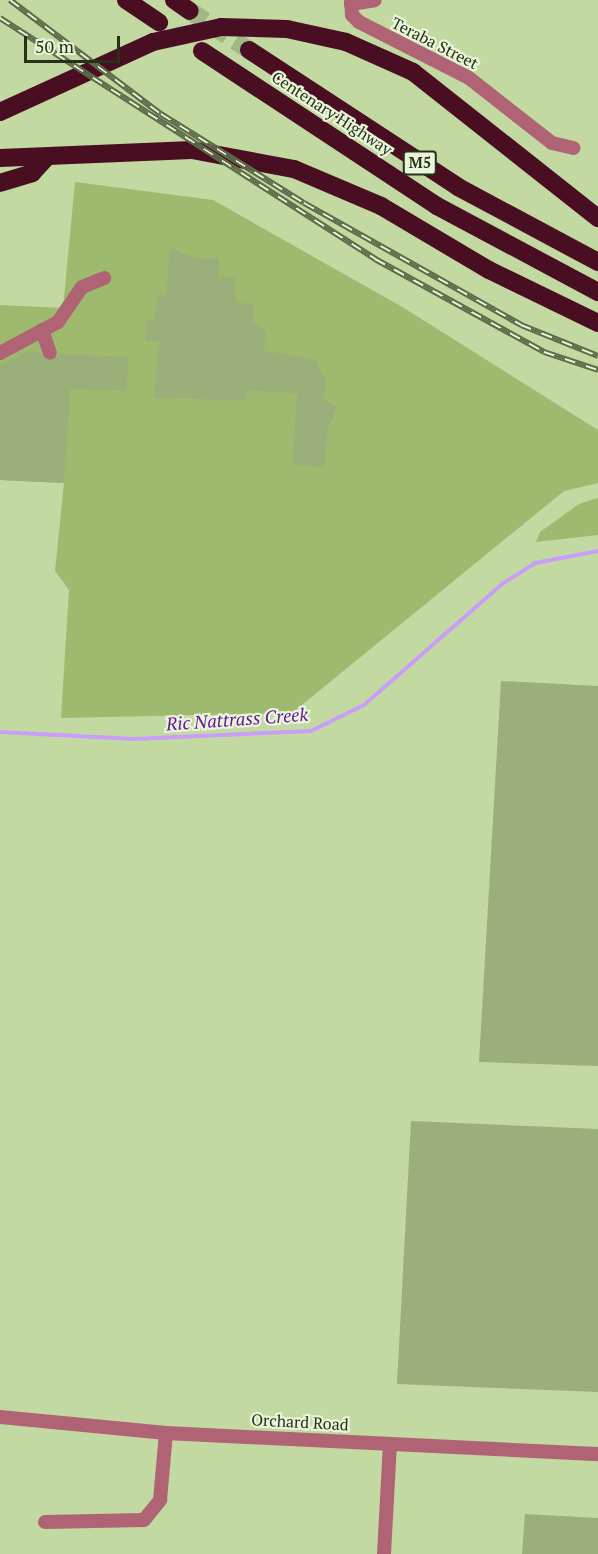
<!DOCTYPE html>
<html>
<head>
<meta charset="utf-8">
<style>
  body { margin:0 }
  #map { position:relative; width:598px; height:1554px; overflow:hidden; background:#c2d9a1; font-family:"PT Serif",serif }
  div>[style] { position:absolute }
  .green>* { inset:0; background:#9dba6e }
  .stream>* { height:4px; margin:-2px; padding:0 2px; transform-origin:2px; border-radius:2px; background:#c99df8 }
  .building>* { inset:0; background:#9aaf79 }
  .highway-tunnel>* { height:18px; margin-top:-9px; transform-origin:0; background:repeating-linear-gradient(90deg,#a3b786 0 18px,transparent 0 27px) }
  .minor>* { height:14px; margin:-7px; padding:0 7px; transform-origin:7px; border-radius:7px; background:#b16376 }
  .highway>* { height:18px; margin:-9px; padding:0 9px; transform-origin:9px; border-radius:9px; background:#4a0e22 }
  .rail>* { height:6px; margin-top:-3px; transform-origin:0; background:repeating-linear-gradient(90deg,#e9f5d9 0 11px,#5d6b49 0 22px); box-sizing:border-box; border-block:2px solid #5d6b49 }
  span { translate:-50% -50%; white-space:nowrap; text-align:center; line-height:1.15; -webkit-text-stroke:4.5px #e9f5d9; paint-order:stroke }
  .shield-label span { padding:2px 4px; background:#e9f5d9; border:2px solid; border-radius:4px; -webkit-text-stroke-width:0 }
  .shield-label { font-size:15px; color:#27301a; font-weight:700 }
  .street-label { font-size:16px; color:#27301a }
  .water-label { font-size:18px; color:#67169e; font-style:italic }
  .scale { position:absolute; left:24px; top:36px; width:96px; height:27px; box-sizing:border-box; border:3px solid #27301a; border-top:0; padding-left:8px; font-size:18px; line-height:21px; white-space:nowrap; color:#27301a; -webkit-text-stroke:4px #e9f5d9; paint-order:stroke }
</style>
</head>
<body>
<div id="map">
  <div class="green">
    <div style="clip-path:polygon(75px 182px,213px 200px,404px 308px,598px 430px,598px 483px,564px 491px,292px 713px,61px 718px,69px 590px,55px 571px,64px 483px,0 480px,0 305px,63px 308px)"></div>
    <div style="clip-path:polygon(598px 498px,598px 535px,536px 542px,540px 532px,579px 504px)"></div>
  </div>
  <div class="stream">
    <div style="left:0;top:732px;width:134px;rotate:3deg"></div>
    <div style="left:134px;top:739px;width:177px;rotate:-2.6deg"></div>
    <div style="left:311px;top:731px;width:59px;rotate:-26.1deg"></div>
    <div style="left:364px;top:705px;width:184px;rotate:-41.2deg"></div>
    <div style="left:502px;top:584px;width:39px;rotate:-32deg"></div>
    <div style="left:535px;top:563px;width:64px;rotate:-10.8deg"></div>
  </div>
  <div class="building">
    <div style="clip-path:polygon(170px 248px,198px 259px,219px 258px,219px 277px,234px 277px,236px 302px,254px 305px,253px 322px,266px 332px,264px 351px,315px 359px,326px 382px,323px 400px,338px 407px,328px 426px,324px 467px,293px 465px,297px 393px,247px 390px,246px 400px,154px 398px,159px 341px,145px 341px,146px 320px,154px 321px,158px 295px,166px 295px)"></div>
    <div style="clip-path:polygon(26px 352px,40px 353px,49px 362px,59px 354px,129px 357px,126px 391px,70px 389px,64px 483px,0 480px,0 365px)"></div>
    <div style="clip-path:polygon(501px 681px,598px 686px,598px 1066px,479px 1062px)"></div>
    <div style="clip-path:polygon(411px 1121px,598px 1129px,598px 1392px,397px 1384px)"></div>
    <div style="clip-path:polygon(525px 1514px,598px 1518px,598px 1554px,522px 1554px)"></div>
  </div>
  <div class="highway-tunnel">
    <div style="left:190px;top:11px;width:71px;rotate:33.5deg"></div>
  </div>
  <div class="minor">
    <div style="left:351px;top:0;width:15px;rotate:86deg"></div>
    <div style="left:352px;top:15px;width:10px;rotate:45deg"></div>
    <div style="left:359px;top:22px;width:123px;rotate:27deg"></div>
    <div style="left:469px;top:78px;width:105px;rotate:38.1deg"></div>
    <div style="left:552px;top:143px;width:22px;rotate:13deg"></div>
    <div style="left:351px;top:4px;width:24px;rotate:-9deg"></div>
    <div style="left:42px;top:330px;width:24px;rotate:71deg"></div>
    <div style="left:0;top:353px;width:66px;rotate:-28.1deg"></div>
    <div style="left:58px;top:322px;width:42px;rotate:-55.6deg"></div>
    <div style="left:82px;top:287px;width:24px;rotate:-22deg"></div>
    <div style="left:0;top:1417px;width:167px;rotate:5.5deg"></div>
    <div style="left:166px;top:1433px;width:433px;rotate:2.8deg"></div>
    <div style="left:45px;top:1522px;width:99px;rotate:-1.2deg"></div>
    <div style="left:144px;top:1520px;width:26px;rotate:-51deg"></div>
    <div style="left:160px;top:1500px;width:67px;rotate:-84.9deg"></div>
    <div style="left:384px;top:1554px;width:110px;rotate:-86.9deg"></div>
  </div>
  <div class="highway">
    <div style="left:126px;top:0;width:40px;rotate:34deg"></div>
    <div style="left:174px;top:0;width:19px;rotate:35deg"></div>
    <div style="left:249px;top:50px;width:250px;rotate:33.2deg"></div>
    <div style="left:458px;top:187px;width:159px;rotate:28.2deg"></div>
    <div style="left:202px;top:51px;width:282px;rotate:33.4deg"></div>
    <div style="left:437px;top:206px;width:183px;rotate:28.1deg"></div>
    <div style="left:0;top:112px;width:168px;rotate:-24.6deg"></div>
    <div style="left:153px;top:42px;width:70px;rotate:-12.4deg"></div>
    <div style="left:221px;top:27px;width:66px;rotate:1.7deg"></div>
    <div style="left:287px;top:29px;width:60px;rotate:12.4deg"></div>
    <div style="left:346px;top:42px;width:73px;rotate:24.1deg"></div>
    <div style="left:413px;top:72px;width:236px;rotate:38.3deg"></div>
    <div style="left:0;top:158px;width:192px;rotate:-2.4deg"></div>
    <div style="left:192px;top:150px;width:104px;rotate:10.6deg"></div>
    <div style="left:294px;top:169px;width:95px;rotate:23deg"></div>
    <div style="left:381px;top:206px;width:126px;rotate:30.7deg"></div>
    <div style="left:489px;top:270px;width:121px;rotate:25.9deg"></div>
    <div style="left:0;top:183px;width:34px;rotate:-17deg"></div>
    <div style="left:32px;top:173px;width:21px;rotate:-47deg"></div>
  </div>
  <div class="rail">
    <div style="left:10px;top:0;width:189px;rotate:37.1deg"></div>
    <div style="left:161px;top:114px;width:168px;rotate:31.9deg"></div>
    <div style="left:304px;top:203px;width:249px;rotate:29.3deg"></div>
    <div style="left:521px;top:325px;width:83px;rotate:21.9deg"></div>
    <div style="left:0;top:18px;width:446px;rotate:32.7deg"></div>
    <div style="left:375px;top:259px;width:193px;rotate:28.8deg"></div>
    <div style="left:544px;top:352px;width:57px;rotate:18.4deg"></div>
  </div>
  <div class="shield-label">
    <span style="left:420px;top:163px">M5</span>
  </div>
  <div class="street-label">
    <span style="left:435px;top:43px;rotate:27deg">Teraba Street</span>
    <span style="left:332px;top:113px;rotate:33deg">Centenary Highway</span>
    <span style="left:300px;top:1422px;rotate:3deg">Orchard Road</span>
  </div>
  <div class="water-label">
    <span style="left:237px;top:719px;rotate:-4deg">Ric Nattrass Creek</span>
  </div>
  <div class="scale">50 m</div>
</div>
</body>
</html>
